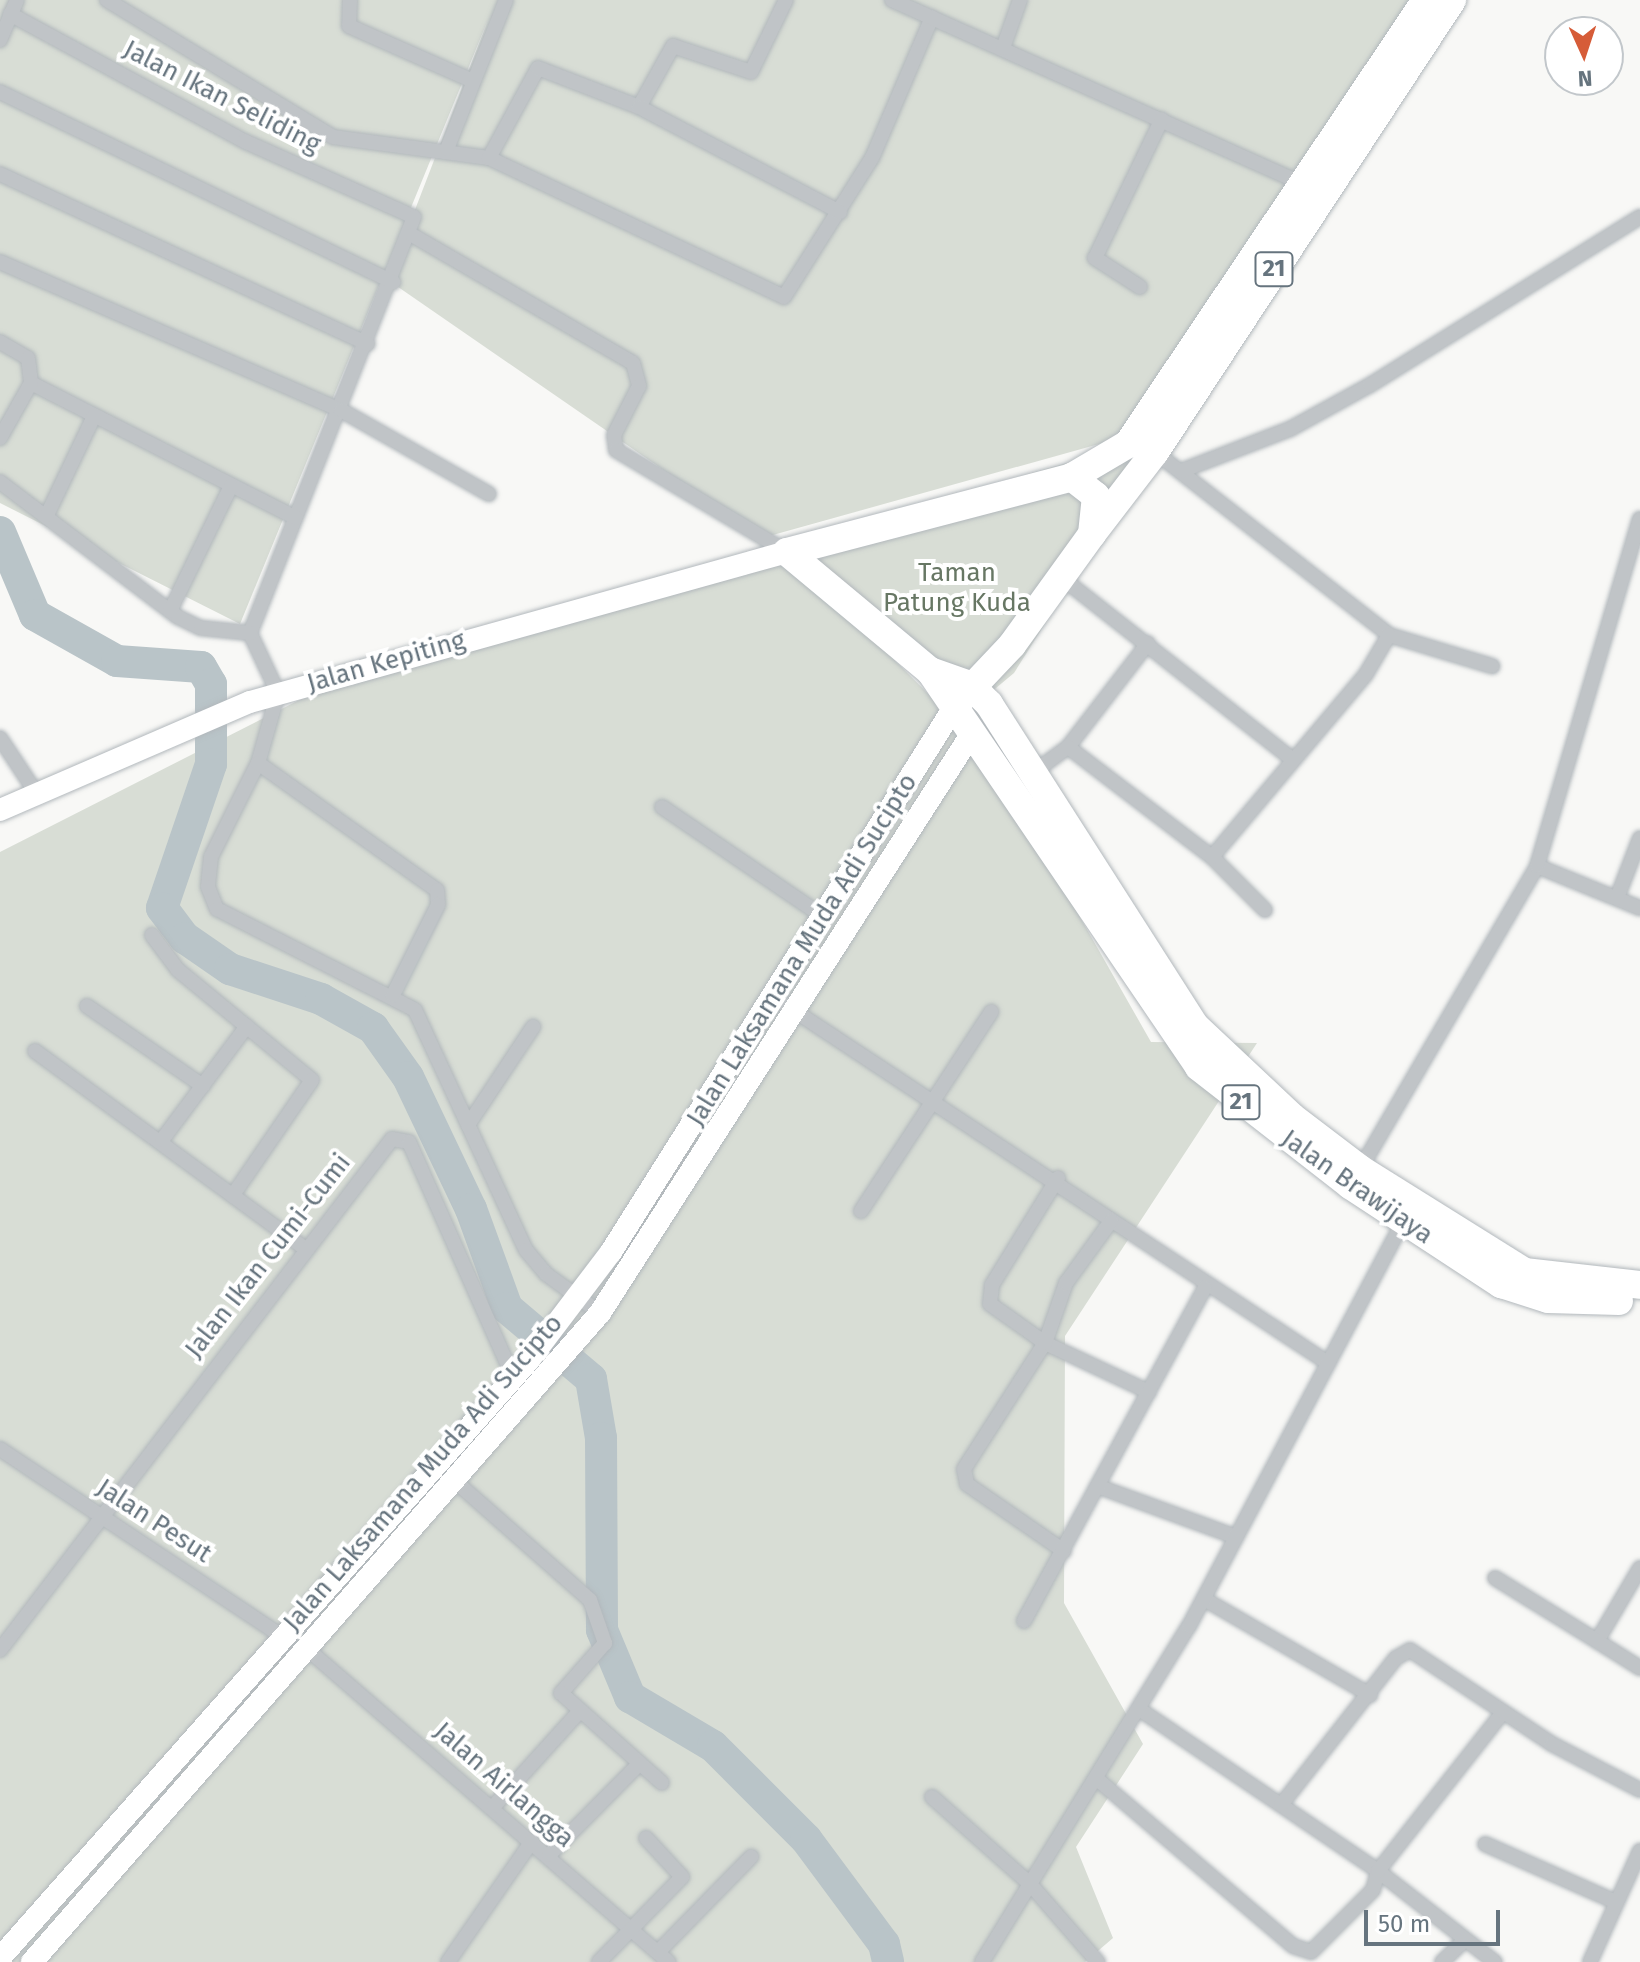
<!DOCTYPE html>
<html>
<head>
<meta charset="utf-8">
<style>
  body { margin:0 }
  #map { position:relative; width:1640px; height:1962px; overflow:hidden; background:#f8f8f6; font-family:"Fira Sans",sans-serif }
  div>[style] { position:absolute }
  .green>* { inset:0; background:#d8ddd5 }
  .river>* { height:32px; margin:-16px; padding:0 16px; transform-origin:16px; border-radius:16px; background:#b9c4c8 }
  .roads { filter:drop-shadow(0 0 2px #b2b8bc) drop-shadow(0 0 2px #b2b8bc) }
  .street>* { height:14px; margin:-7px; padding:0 7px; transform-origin:7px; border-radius:7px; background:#c0c4c7 }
  .secondary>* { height:22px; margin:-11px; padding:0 11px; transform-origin:11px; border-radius:11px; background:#fff }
  .highway>* { height:28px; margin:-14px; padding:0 14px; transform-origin:14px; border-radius:14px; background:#fff }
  span { translate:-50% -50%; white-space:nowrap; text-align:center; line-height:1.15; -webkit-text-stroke:8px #fff; paint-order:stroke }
  .shield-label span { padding:2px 6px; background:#fff; border:2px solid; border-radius:6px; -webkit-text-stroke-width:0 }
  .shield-label { font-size:24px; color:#66747e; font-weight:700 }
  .street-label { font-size:26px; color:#66747e }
  .park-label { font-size:26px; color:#677764 }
  .north { position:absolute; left:1544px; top:16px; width:80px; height:80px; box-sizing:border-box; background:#fff; border:2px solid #c2c7cb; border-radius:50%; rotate:177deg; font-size:22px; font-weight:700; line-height:32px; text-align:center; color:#66747e }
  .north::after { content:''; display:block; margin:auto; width:28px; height:36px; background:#d65c38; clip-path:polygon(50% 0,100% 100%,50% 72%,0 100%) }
  .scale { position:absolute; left:1364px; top:1910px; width:136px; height:36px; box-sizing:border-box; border:4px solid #66747e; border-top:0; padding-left:10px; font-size:24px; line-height:28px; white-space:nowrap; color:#66747e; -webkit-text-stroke:6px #fff; paint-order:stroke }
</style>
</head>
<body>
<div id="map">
  <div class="green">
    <div style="clip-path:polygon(0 0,1414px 0,1160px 427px,762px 538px,388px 280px,488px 20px,240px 624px,0 503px)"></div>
    <div style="clip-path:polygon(1164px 435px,1014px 673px,966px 713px,879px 641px,801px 539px)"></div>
    <div style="clip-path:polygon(787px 552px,986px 752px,1151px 1042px,1257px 1043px,1065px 1336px,1064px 1603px,1143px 1744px,1076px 1847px,1113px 1938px,1085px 1962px,0 1962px,0 852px,313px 693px)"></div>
  </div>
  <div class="river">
    <div style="left:0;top:532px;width:90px;rotate:67.1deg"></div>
    <div style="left:35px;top:615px;width:94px;rotate:29.3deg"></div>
    <div style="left:117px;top:661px;width:84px;rotate:4.1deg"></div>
    <div style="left:201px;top:667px;width:20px;rotate:60deg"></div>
    <div style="left:211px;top:684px;width:80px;rotate:90deg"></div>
    <div style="left:211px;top:764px;width:152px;rotate:108.8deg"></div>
    <div style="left:162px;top:908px;width:38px;rotate:53deg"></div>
    <div style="left:185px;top:938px;width:55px;rotate:34.6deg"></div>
    <div style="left:230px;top:969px;width:96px;rotate:18.2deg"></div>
    <div style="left:321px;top:999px;width:60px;rotate:29.1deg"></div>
    <div style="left:373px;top:1028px;width:60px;rotate:54.5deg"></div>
    <div style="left:408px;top:1077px;width:146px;rotate:64.5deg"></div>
    <div style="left:471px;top:1209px;width:105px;rotate:70deg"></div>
    <div style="left:507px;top:1308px;width:110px;rotate:40.2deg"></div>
    <div style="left:591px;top:1379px;width:60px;rotate:80.4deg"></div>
    <div style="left:601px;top:1438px;width:192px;rotate:89.7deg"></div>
    <div style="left:602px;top:1630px;width:73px;rotate:67.3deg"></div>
    <div style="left:630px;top:1697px;width:96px;rotate:30.6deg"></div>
    <div style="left:713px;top:1746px;width:132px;rotate:45deg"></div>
    <div style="left:806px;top:1839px;width:131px;rotate:53.4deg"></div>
    <div style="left:884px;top:1944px;width:18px;rotate:77deg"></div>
  </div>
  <div class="roads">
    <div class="street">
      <div style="left:107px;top:0;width:264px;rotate:31.2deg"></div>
      <div style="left:333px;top:137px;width:157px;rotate:7.7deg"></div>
      <div style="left:489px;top:158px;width:326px;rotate:25.2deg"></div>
      <div style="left:784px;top:297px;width:165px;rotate:-57.7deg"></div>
      <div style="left:872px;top:158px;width:153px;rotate:-66.9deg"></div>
      <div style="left:350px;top:0;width:26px;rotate:92deg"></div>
      <div style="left:349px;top:26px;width:136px;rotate:23.9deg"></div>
      <div style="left:892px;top:0;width:449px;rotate:24.1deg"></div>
      <div style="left:10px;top:14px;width:266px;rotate:28.5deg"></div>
      <div style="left:244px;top:141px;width:186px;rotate:24.1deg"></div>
      <div style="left:414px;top:217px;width:447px;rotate:111.5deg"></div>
      <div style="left:250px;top:633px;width:66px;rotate:65deg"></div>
      <div style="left:278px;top:693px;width:73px;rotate:105.9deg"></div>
      <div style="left:258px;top:763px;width:105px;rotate:116.6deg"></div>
      <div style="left:211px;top:857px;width:30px;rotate:96deg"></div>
      <div style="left:208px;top:887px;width:24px;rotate:68deg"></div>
      <div style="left:217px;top:909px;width:222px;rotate:27deg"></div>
      <div style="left:415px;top:1010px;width:264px;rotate:65.2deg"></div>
      <div style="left:526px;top:1250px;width:31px;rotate:50deg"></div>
      <div style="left:546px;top:1274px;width:67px;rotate:35.8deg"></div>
      <div style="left:0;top:40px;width:43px;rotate:-67deg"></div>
      <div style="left:1003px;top:48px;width:51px;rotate:-70.5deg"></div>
      <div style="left:0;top:92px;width:437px;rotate:25.8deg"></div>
      <div style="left:639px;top:107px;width:70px;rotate:-60.9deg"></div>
      <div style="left:673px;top:46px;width:82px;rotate:18.4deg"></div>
      <div style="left:751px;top:72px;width:80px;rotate:-64.1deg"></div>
      <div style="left:447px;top:149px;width:160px;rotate:-68.4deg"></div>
      <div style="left:489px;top:158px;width:102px;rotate:-61.4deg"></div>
      <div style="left:538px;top:68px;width:108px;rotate:21.1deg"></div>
      <div style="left:639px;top:107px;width:227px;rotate:27.6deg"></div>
      <div style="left:0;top:174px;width:405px;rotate:24.8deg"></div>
      <div style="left:412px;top:235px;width:255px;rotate:30.1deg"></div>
      <div style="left:633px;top:363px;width:24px;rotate:75deg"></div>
      <div style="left:639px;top:386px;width:55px;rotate:117deg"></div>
      <div style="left:614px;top:435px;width:15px;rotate:82deg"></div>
      <div style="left:616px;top:450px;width:199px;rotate:30.8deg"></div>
      <div style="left:0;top:262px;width:372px;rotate:23.5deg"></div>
      <div style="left:341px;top:410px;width:170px;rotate:29.6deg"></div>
      <div style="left:1140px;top:287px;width:54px;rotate:-147.2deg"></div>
      <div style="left:1095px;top:258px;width:154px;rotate:-64.3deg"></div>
      <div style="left:0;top:342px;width:32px;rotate:30deg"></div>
      <div style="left:28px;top:358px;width:25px;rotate:83deg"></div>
      <div style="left:31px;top:383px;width:297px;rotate:27deg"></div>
      <div style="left:0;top:438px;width:63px;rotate:-60.6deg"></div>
      <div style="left:1155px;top:452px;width:297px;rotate:38deg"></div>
      <div style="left:1389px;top:635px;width:108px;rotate:16.8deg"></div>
      <div style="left:1181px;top:471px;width:117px;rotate:-21.1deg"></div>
      <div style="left:1290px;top:429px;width:91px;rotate:-28.8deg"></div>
      <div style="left:1370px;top:385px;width:318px;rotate:-31.9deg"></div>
      <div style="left:0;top:482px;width:223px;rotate:37.2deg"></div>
      <div style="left:178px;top:617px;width:25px;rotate:26deg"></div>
      <div style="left:201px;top:628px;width:49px;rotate:5.8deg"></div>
      <div style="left:47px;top:515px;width:110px;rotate:-64.6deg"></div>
      <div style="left:1062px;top:578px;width:293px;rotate:38.2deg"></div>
      <div style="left:170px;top:611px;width:139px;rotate:-64deg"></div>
      <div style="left:0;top:738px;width:64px;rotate:56.6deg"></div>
      <div style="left:1068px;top:747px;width:131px;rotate:-52.4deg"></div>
      <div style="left:258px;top:763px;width:219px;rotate:35.4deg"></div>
      <div style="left:437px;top:890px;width:15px;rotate:86deg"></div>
      <div style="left:438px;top:905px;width:101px;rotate:116.6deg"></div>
      <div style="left:1030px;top:775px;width:47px;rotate:-36.4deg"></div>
      <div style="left:1068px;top:747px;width:181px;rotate:37.4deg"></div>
      <div style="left:1212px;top:857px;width:75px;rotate:45deg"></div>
      <div style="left:662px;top:807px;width:192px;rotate:34.2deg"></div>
      <div style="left:1212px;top:857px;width:239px;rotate:-49.9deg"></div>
      <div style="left:1366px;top:674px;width:45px;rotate:-59.5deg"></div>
      <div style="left:1537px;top:866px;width:111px;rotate:22.2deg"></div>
      <div style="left:1617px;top:898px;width:64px;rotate:-69deg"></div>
      <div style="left:152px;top:935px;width:44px;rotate:53.4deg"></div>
      <div style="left:178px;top:970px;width:173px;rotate:39.4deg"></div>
      <div style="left:312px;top:1080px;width:140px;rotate:124.5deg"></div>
      <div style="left:775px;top:998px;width:663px;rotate:33.43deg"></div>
      <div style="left:87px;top:1006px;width:141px;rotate:34.6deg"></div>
      <div style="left:35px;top:1051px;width:333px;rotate:36.2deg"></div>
      <div style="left:468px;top:1125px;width:118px;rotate:-56.4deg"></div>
      <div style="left:162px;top:1140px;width:142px;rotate:-53.3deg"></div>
      <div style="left:1359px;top:1171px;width:353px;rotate:-59.7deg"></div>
      <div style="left:1537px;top:866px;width:362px;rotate:-73.5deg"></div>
      <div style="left:1058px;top:1178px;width:126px;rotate:121.7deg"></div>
      <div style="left:992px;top:1285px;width:19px;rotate:96deg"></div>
      <div style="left:990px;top:1304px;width:67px;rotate:35.3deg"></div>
      <div style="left:1045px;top:1343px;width:115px;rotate:25.2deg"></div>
      <div style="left:861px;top:1211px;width:238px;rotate:-56.8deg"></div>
      <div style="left:0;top:1449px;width:338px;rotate:33.6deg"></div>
      <div style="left:455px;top:1481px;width:180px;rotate:41.4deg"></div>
      <div style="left:590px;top:1600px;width:46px;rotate:70.8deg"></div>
      <div style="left:605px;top:1643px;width:67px;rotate:131.3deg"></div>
      <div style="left:561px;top:1693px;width:135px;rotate:41.7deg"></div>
      <div style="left:1097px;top:1486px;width:148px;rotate:20.1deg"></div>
      <div style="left:1064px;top:1551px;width:118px;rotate:-145.4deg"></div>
      <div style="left:967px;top:1484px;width:15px;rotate:-101deg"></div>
      <div style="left:964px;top:1469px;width:150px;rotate:-57.3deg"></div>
      <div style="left:1045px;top:1343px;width:64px;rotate:-70.7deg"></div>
      <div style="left:1066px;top:1283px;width:77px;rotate:-54deg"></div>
      <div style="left:1640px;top:1568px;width:85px;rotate:120.5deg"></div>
      <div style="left:1597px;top:1641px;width:51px;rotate:32.1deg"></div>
      <div style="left:1495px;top:1578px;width:120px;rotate:31.7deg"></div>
      <div style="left:1204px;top:1599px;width:192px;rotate:30deg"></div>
      <div style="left:1024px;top:1621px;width:379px;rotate:-61.5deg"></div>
      <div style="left:305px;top:1647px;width:481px;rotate:40.9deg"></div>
      <div style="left:0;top:1650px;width:644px;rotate:-52.51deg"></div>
      <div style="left:392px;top:1139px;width:17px;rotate:10deg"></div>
      <div style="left:409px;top:1142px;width:264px;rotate:66.1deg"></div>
      <div style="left:1139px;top:1709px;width:289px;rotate:34.1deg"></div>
      <div style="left:1378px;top:1871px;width:148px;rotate:37.9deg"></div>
      <div style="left:1097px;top:1779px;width:257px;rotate:40.4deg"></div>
      <div style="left:1293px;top:1946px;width:19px;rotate:18deg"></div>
      <div style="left:1311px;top:1952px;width:88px;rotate:-45deg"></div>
      <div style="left:1373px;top:1890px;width:20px;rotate:-75deg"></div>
      <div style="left:1378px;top:1871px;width:202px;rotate:-51.8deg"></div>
      <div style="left:932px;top:1797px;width:132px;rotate:41.6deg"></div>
      <div style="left:1031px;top:1885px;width:102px;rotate:49deg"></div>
      <div style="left:1281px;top:1805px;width:187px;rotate:-52deg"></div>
      <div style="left:1396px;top:1658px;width:16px;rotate:-30deg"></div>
      <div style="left:1410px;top:1650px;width:170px;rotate:33.5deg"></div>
      <div style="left:1552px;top:1744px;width:99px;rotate:27.6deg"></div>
      <div style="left:494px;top:1806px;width:127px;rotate:-47.9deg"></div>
      <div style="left:1485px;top:1844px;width:143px;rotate:23.9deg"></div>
      <div style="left:549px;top:1855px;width:128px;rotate:-45.3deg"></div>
      <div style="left:659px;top:1951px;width:132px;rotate:-45.6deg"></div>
      <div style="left:448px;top:1962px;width:147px;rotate:-55.2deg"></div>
      <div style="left:599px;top:1962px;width:119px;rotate:-45.7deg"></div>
      <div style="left:682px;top:1877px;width:53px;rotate:-132.7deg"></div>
      <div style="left:982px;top:1962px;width:395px;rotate:-58.4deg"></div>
      <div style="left:1189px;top:1626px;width:459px;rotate:-62.1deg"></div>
      <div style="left:1442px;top:1962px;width:32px;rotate:-44deg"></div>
      <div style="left:1590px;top:1962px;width:122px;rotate:-65.8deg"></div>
    </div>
    <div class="secondary">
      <div style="left:0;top:810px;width:272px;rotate:-23.4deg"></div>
      <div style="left:250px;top:702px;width:558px;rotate:-15.61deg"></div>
      <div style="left:0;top:1958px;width:798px;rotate:-48.5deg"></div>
      <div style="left:529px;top:1360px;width:136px;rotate:-52.8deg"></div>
      <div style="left:611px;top:1252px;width:642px;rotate:-57.8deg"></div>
      <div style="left:32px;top:1962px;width:862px;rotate:-48.81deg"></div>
      <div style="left:600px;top:1313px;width:689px;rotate:-57.32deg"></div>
    </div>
    <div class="highway">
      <div style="left:1092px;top:534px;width:103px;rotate:-52.5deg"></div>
      <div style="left:1155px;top:452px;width:541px;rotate:-56.69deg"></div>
      <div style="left:787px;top:552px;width:186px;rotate:39.8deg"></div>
      <div style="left:930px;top:671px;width:42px;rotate:19.3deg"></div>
      <div style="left:970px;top:685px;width:27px;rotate:45deg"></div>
      <div style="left:989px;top:704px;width:382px;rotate:57.4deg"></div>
      <div style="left:1195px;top:1026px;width:133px;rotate:43.2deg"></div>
      <div style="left:1292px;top:1117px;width:86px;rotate:37.4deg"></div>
      <div style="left:1360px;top:1169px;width:195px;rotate:32deg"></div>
      <div style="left:1525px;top:1272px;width:116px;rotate:6.4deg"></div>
      <div style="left:787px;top:552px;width:295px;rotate:-14.7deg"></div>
      <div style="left:1072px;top:477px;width:65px;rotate:-30.5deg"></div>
      <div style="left:1128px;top:444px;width:535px;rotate:-56.13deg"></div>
      <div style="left:930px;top:671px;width:479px;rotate:55.8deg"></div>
      <div style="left:1199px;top:1067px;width:192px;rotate:38deg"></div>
      <div style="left:1350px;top:1185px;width:181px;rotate:33.3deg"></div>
      <div style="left:1501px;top:1284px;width:49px;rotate:17.7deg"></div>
      <div style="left:1548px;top:1299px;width:71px;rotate:1.6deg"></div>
      <div style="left:960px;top:700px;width:76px;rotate:-46.6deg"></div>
      <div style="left:1012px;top:645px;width:137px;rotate:-54.2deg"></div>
      <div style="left:1092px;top:534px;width:38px;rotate:-84deg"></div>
      <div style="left:1096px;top:496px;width:31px;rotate:-142deg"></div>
    </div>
  </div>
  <div class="shield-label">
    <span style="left:1274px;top:269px">21</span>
    <span style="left:1241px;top:1102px">21</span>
  </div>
  <div class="street-label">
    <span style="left:222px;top:97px;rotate:27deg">Jalan Ikan Seliding</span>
    <span style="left:386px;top:662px;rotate:-16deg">Jalan Kepiting</span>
    <span style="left:802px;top:950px;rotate:-58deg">Jalan Laksamana Muda Adi Sucipto</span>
    <span style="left:1357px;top:1187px;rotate:35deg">Jalan Brawijaya</span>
    <span style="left:268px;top:1256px;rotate:-52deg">Jalan Ikan Cumi-Cumi</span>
    <span style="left:423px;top:1473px;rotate:-49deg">Jalan Laksamana Muda Adi Sucipto</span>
    <span style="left:154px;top:1521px;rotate:33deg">Jalan Pesut</span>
    <span style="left:504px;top:1785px;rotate:41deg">Jalan Airlangga</span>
  </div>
  <div class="park-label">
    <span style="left:957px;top:588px">Taman<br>Patung Kuda</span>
  </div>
  <div class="north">N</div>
  <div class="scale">50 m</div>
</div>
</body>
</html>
